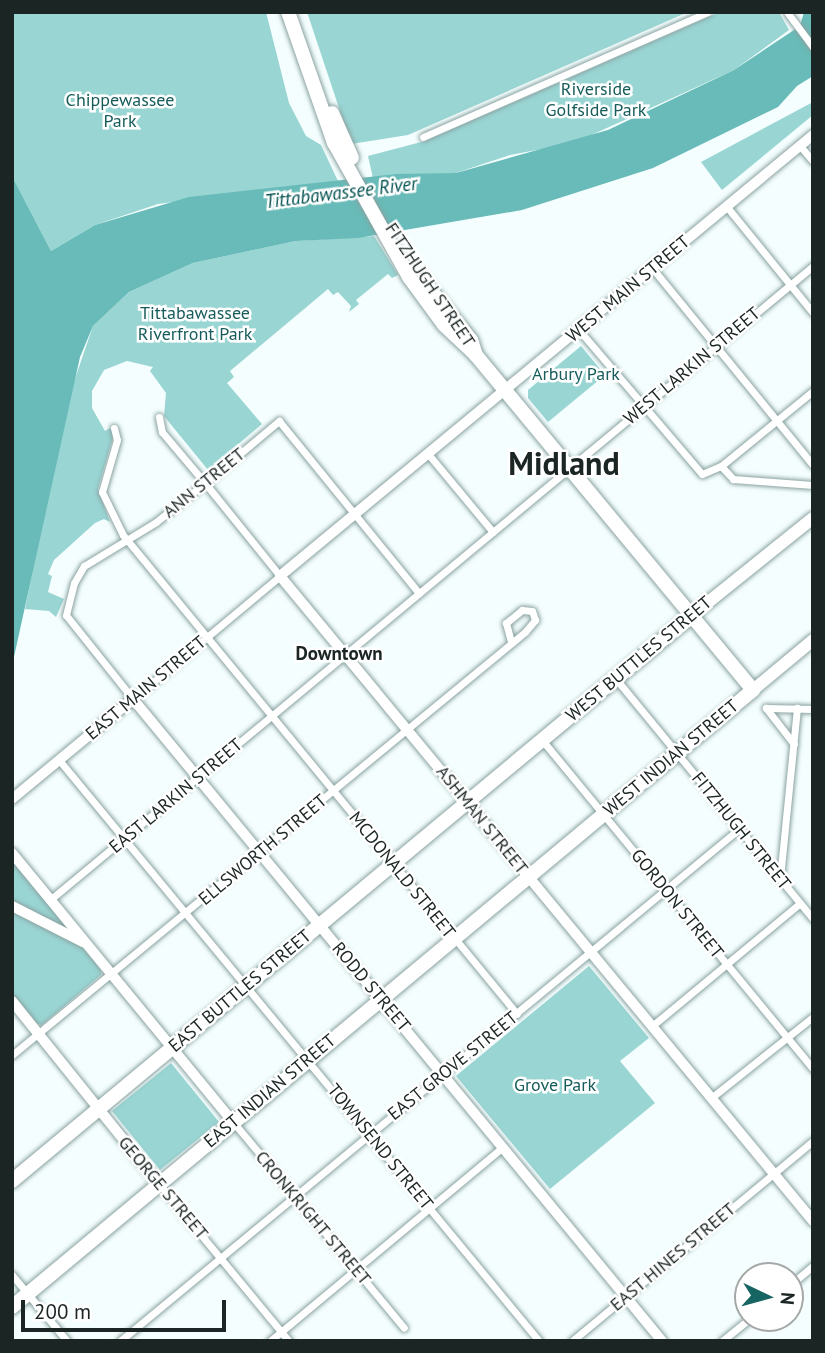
<!DOCTYPE html>
<html>
<head>
<meta charset="utf-8">
<style>
  body { margin:0 }
  #map { position:relative; width:825px; height:1353px; overflow:hidden; background:#f4fefe; font-family:"PT Sans",sans-serif }
  div>[style] { position:absolute }
  .green>* { inset:0; background:#99d5d3 }
  .water>* { inset:0; background:#68bbb8 }
  .roads { filter:drop-shadow(0 0 2px #8aa2a1) drop-shadow(0 0 2px #8aa2a1) }
  .street>* { height:7px; margin:-3.5px; padding:0 3.5px; transform-origin:3.5px; border-radius:3.5px; background:#fff }
  .secondary>* { height:10px; margin:-5px; padding:0 5px; transform-origin:5px; border-radius:5px; background:#fff }
  .primary>* { height:12px; margin:-6px; padding:0 6px; transform-origin:6px; border-radius:6px; background:#fff }
  .highway>* { height:14px; margin:-7px; padding:0 7px; transform-origin:7px; border-radius:7px; background:#fff }
  span { translate:-50% -50%; white-space:nowrap; text-align:center; line-height:1.15; -webkit-text-stroke:5px #fff; paint-order:stroke }
  .park-label { font-size:18px; color:#155c5a }
  .street-label { font-size:18px; color:#1b2524 }
  .water-label { font-size:19px; color:#025150; font-style:italic }
  .neighbourhood-label { font-size:19px; color:#1b2524; font-weight:700 }
  .town-label { font-size:32px; color:#1b2524; font-weight:700 }
  .frame { position:absolute; inset:0; border:14px solid #1b2524; pointer-events:none }
  .north { position:absolute; left:734px; top:1262px; width:70px; height:70px; box-sizing:border-box; background:#fff; border:2px solid #a4a8a7; border-radius:50%; rotate:95deg; font-size:19px; font-weight:700; line-height:28px; text-align:center; color:#1b2524 }
  .north::after { content:''; display:block; margin:auto; width:24px; height:32px; background:#166563; clip-path:polygon(50% 0,100% 100%,50% 72%,0 100%) }
  .scale { position:absolute; left:21px; top:1300px; width:205px; height:32px; box-sizing:border-box; border:4px solid #1b2524; border-top:0; padding-left:9px; font-size:21px; line-height:24px; white-space:nowrap; color:#1b2524; -webkit-text-stroke:5px #fff; paint-order:stroke }
</style>
</head>
<body>
<div id="map">
  <div class="green">
    <div style="clip-path:polygon(12px 12px,266px 12px,289px 103px,306px 136px,321px 145px,338px 181px,158px 204px,95px 225px,51px 251px,12px 176px)"></div>
    <div style="clip-path:polygon(307px 12px,688px 12px,408px 135px,351px 144px)"></div>
    <div style="clip-path:polygon(720px 12px,779px 12px,789px 30px,734px 70px,574px 143px,510px 155px,456px 173px,373px 178px,368px 156px,425px 141px)"></div>
    <div style="clip-path:polygon(813px 102px,813px 115px,722px 190px,701px 162px)"></div>
    <div style="clip-path:polygon(374px 236px,398px 275px,392px 278px,388px 274px,356px 300px,359px 304px,349px 312px,351px 306px,338px 292px,333px 295px,328px 289px,230px 371px,234px 377px,227px 383px,262px 424px,208px 470px,164px 416px,166px 393px,150px 371px,153px 367px,127px 361px,104px 370px,92px 391px,92px 408px,105px 431px,110px 428px,114px 434px,98px 489px,110px 522px,104px 519px,95px 523px,54px 560px,48px 574px,52px 576px,48px 592px,64px 599px,56px 617px,49px 611px,25px 609px,65px 408px,93px 326px,129px 292px,193px 263px,296px 241px)"></div>
    <div style="clip-path:polygon(581px 346px,605px 375px,548px 422px,528px 398px,528px 390px)"></div>
    <div style="clip-path:polygon(12px 860px,101px 970px,101px 975px,42px 1025px,35px 1023px,12px 995px)"></div>
    <div style="clip-path:polygon(589px 966px,649px 1038px,620px 1061px,655px 1103px,550px 1189px,456px 1076px)"></div>
    <div style="clip-path:polygon(171px 1063px,219px 1122px,160px 1170px,112px 1111px)"></div>
  </div>
  <div class="water">
    <div style="clip-path:polygon(804px 12px,813px 12px,813px 76px,797px 86px,778px 107px,653px 168px,522px 210px,358px 238px,296px 241px,193px 263px,129px 292px,93px 326px,80px 357px,12px 666px,12px 176px,51px 251px,95px 225px,189px 197px,396px 174px,456px 173px,608px 130px,734px 70px,800px 26px)"></div>
  </div>
  <div class="roads">
    <div class="street">
      <div style="left:787px;top:12px;width:44px;rotate:53.4deg"></div>
      <div style="left:423px;top:137px;width:311px;rotate:-23.7deg"></div>
      <div style="left:800px;top:146px;width:20px;rotate:49deg"></div>
      <div style="left:727px;top:207px;width:136px;rotate:50.9deg"></div>
      <div style="left:653px;top:269px;width:253px;rotate:50.8deg"></div>
      <div style="left:579px;top:330px;width:189px;rotate:49.5deg"></div>
      <div style="left:702px;top:474px;width:21px;rotate:-23deg"></div>
      <div style="left:721px;top:466px;width:119px;rotate:-39.2deg"></div>
      <div style="left:159px;top:417px;width:15px;rotate:79deg"></div>
      <div style="left:162px;top:432px;width:67px;rotate:49.9deg"></div>
      <div style="left:205px;top:483px;width:119px;rotate:51.1deg"></div>
      <div style="left:280px;top:576px;width:192px;rotate:140.1deg"></div>
      <div style="left:133px;top:699px;width:107px;rotate:-128.6deg"></div>
      <div style="left:66px;top:615px;width:33px;rotate:-76deg"></div>
      <div style="left:74px;top:583px;width:20px;rotate:-60deg"></div>
      <div style="left:84px;top:566px;width:84px;rotate:-31.4deg"></div>
      <div style="left:156px;top:522px;width:63px;rotate:-38.5deg"></div>
      <div style="left:205px;top:483px;width:97px;rotate:-40deg"></div>
      <div style="left:279px;top:421px;width:222px;rotate:50.9deg"></div>
      <div style="left:114px;top:428px;width:12px;rotate:76deg"></div>
      <div style="left:117px;top:440px;width:54px;rotate:106.1deg"></div>
      <div style="left:102px;top:492px;width:48px;rotate:64deg"></div>
      <div style="left:123px;top:535px;width:620px;rotate:50.56deg"></div>
      <div style="left:429px;top:455px;width:100px;rotate:50.3deg"></div>
      <div style="left:721px;top:466px;width:18px;rotate:47deg"></div>
      <div style="left:733px;top:479px;width:80px;rotate:4.3deg"></div>
      <div style="left:616px;top:679px;width:310px;rotate:50.6deg"></div>
      <div style="left:542px;top:740px;width:426px;rotate:50.5deg"></div>
      <div style="left:794px;top:744px;width:46px;rotate:-127.9deg"></div>
      <div style="left:766px;top:708px;width:47px;rotate:1.2deg"></div>
      <div style="left:59px;top:760px;width:754px;rotate:50.44deg"></div>
      <div style="left:780px;top:878px;width:171px;rotate:-84.3deg"></div>
      <div style="left:51px;top:899px;width:991px;rotate:-39.72deg"></div>
      <div style="left:652px;top:1026px;width:192px;rotate:-39.7deg"></div>
      <div style="left:12px;top:1055px;width:665px;rotate:-39.51deg"></div>
      <div style="left:525px;top:632px;width:16px;rotate:-50deg"></div>
      <div style="left:535px;top:620px;width:9px;rotate:-108deg"></div>
      <div style="left:532px;top:611px;width:10px;rotate:-174deg"></div>
      <div style="left:522px;top:610px;width:21px;rotate:141deg"></div>
      <div style="left:506px;top:623px;width:20px;rotate:75deg"></div>
      <div style="left:711px;top:1098px;width:130px;rotate:-38.5deg"></div>
      <div style="left:234px;top:1123px;width:266px;rotate:50.3deg"></div>
      <div style="left:159px;top:1184px;width:204px;rotate:50.4deg"></div>
      <div style="left:12px;top:1275px;width:86px;rotate:50.2deg"></div>
      <div style="left:790px;top:1285px;width:30px;rotate:-40deg"></div>
      <div style="left:120px;top:1341px;width:803px;rotate:-39.6deg"></div>
      <div style="left:270px;top:1341px;width:303px;rotate:-39.8deg"></div>
      <div style="left:572px;top:1341px;width:313px;rotate:-39.7deg"></div>
      <div style="left:722px;top:1341px;width:36px;rotate:-39deg"></div>
    </div>
    <div class="secondary">
      <div style="left:813px;top:135px;width:692px;rotate:140.4deg"></div>
      <div style="left:280px;top:576px;width:837px;rotate:50.43deg"></div>
      <div style="left:12px;top:799px;width:157px;rotate:-39.6deg"></div>
      <div style="left:133px;top:699px;width:832px;rotate:50.51deg"></div>
      <div style="left:12px;top:853px;width:348px;rotate:50.6deg"></div>
      <div style="left:12px;top:906px;width:80px;rotate:26.9deg"></div>
      <div style="left:12px;top:1001px;width:235px;rotate:51.2deg"></div>
    </div>
    <div class="primary">
      <div style="left:691px;top:616px;width:156px;rotate:-38.8deg"></div>
      <div style="left:753px;top:690px;width:78px;rotate:-39.8deg"></div>
    </div>
    <div class="highway">
      <div style="left:332px;top:113px;width:49px;rotate:66deg"></div>
      <div style="left:424px;top:282px;width:75px;rotate:51deg"></div>
      <div style="left:471px;top:340px;width:16px;rotate:72deg"></div>
      <div style="left:12px;top:1181px;width:883px;rotate:-39.76deg"></div>
      <div style="left:12px;top:1307px;width:964px;rotate:-39.78deg"></div>
      <div style="left:753px;top:690px;width:435px;rotate:-129.6deg"></div>
      <div style="left:476px;top:355px;width:44px;rotate:-136.8deg"></div>
      <div style="left:444px;top:325px;width:59px;rotate:-126.1deg"></div>
      <div style="left:409px;top:277px;width:154px;rotate:-119.2deg"></div>
      <div style="left:334px;top:143px;width:139px;rotate:-109.3deg"></div>
    </div>
  </div>
  <div class="park-label">
    <span style="left:596px;top:100px">Riverside<br>Golfside Park</span>
    <span style="left:120px;top:111px">Chippewassee<br>Park</span>
    <span style="left:195px;top:324px">Tittabawassee<br>Riverfront Park</span>
    <span style="left:576px;top:374px">Arbury Park</span>
    <span style="left:555px;top:1085px">Grove Park</span>
  </div>
  <div class="street-label">
    <span style="left:430px;top:285px;rotate:56deg">FITZHUGH STREET</span>
    <span style="left:628px;top:289px;rotate:-40deg">WEST MAIN STREET</span>
    <span style="left:692px;top:366px;rotate:-40deg">WEST LARKIN STREET</span>
    <span style="left:204px;top:483px;rotate:-39deg">ANN STREET</span>
    <span style="left:639px;top:659px;rotate:-40deg">WEST BUTTLES STREET</span>
    <span style="left:146px;top:688px;rotate:-40deg">EAST MAIN STREET</span>
    <span style="left:671px;top:758px;rotate:-40deg">WEST INDIAN STREET</span>
    <span style="left:176px;top:796px;rotate:-40deg">EAST LARKIN STREET</span>
    <span style="left:482px;top:820px;rotate:51deg">ASHMAN STREET</span>
    <span style="left:741px;top:831px;rotate:51deg">FITZHUGH STREET</span>
    <span style="left:263px;top:850px;rotate:-40deg">ELLSWORTH STREET</span>
    <span style="left:402px;top:875px;rotate:51deg">MCDONALD STREET</span>
    <span style="left:677px;top:904px;rotate:51deg">GORDON STREET</span>
    <span style="left:371px;top:987px;rotate:50deg">RODD STREET</span>
    <span style="left:240px;top:991px;rotate:-40deg">EAST BUTTLES STREET</span>
    <span style="left:453px;top:1066px;rotate:-39deg">EAST GROVE STREET</span>
    <span style="left:270px;top:1091px;rotate:-40deg">EAST INDIAN STREET</span>
    <span style="left:380px;top:1147px;rotate:51deg">TOWNSEND STREET</span>
    <span style="left:163px;top:1188px;rotate:50deg">GEORGE STREET</span>
    <span style="left:313px;top:1218px;rotate:50deg">CRONKRIGHT STREET</span>
    <span style="left:673px;top:1257px;rotate:-40deg">EAST HINES STREET</span>
  </div>
  <div class="water-label">
    <span style="left:341px;top:193px;rotate:-7deg">Tittabawassee River</span>
  </div>
  <div class="neighbourhood-label">
    <span style="left:339px;top:654px">Downtown</span>
  </div>
  <div class="town-label">
    <span style="left:564px;top:463px">Midland</span>
  </div>
  <div class="frame"></div>
  <div class="north">N</div>
  <div class="scale">200 m</div>
</div>
</body>
</html>
